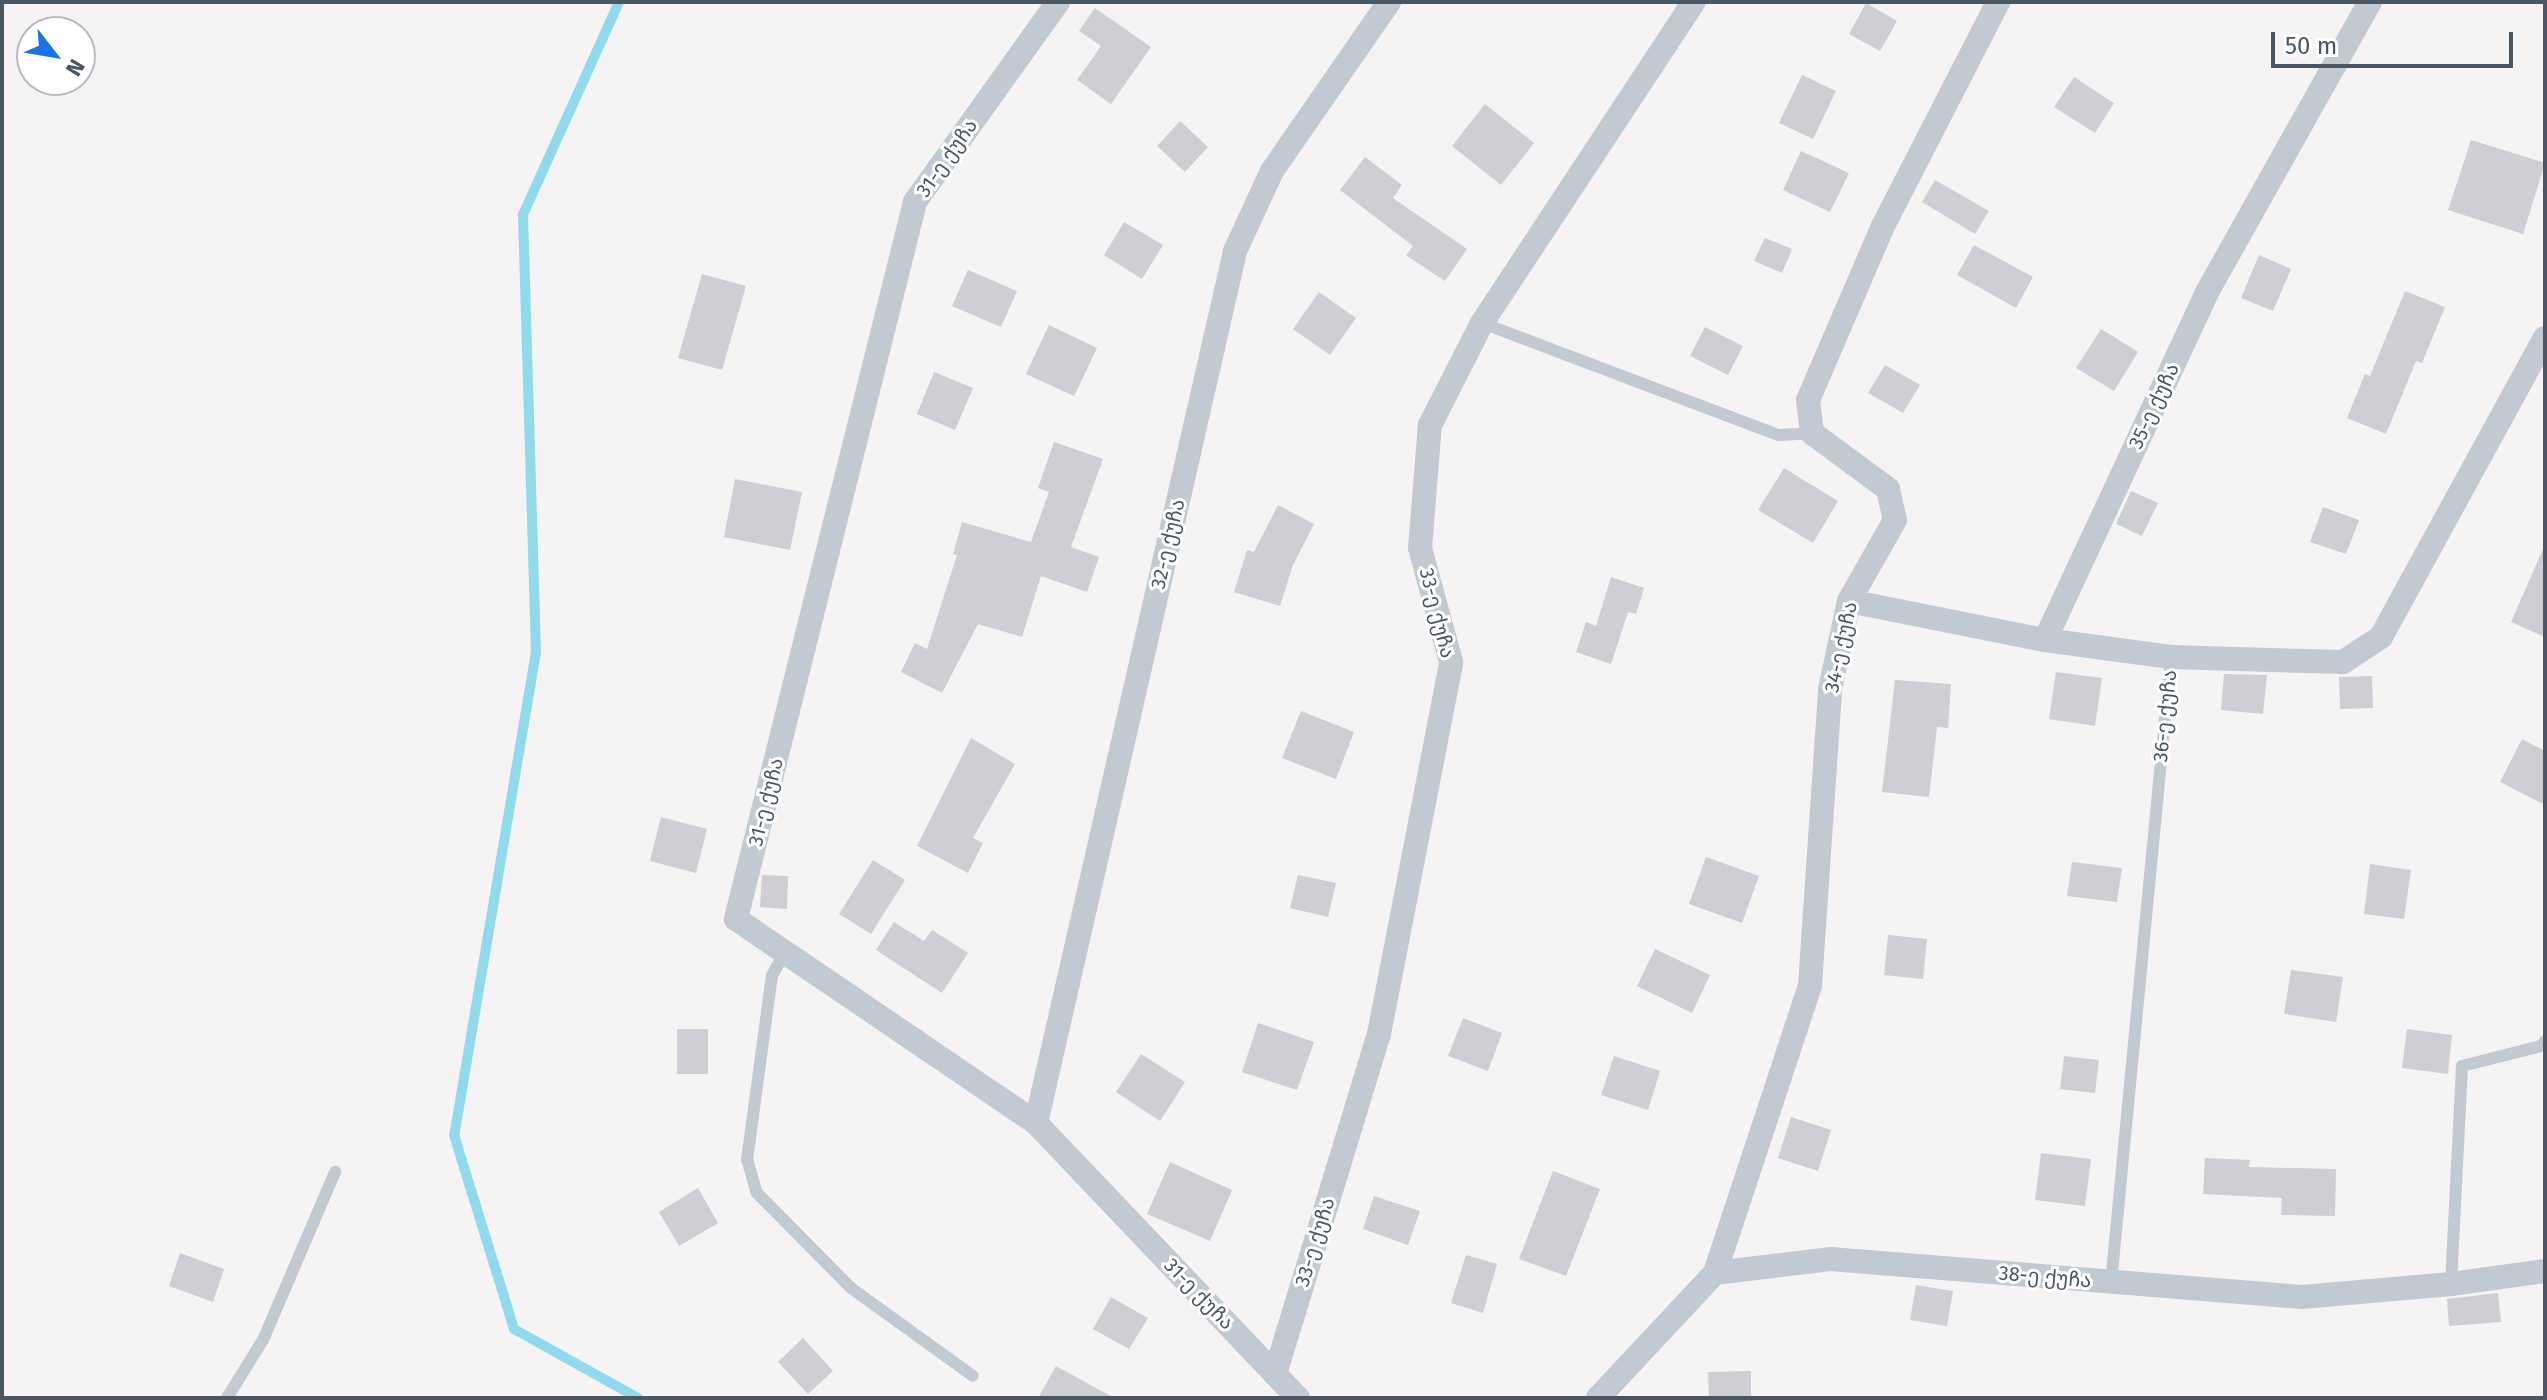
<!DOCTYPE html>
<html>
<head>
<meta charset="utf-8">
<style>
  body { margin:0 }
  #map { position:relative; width:2547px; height:1400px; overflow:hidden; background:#f5f3f3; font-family:"Fira Sans","Noto Sans Georgian",sans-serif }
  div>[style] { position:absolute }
  .stream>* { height:10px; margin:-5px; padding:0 5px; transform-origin:5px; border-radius:5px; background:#90daee }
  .building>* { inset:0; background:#cdcfd5 }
  .lane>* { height:12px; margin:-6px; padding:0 6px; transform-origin:6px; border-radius:6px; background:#c1cad2 }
  .street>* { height:24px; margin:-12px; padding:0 12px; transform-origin:12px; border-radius:12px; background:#c1cad2 }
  span { translate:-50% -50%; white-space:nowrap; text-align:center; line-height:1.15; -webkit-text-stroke:6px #fff; paint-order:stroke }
  .street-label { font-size:20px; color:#4a5661 }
  .frame { position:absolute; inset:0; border:4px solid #4a5661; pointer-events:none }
  .north { position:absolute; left:16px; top:16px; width:80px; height:80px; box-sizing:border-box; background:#fff; border:2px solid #b7bbc0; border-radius:50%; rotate:121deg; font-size:22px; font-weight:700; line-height:32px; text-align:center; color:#4a5661 }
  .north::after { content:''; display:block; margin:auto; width:28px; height:36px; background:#1a73e8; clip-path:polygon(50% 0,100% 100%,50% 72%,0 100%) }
  .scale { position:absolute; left:2271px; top:32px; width:242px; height:36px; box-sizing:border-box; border:4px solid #4a5661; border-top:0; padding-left:10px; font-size:24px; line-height:28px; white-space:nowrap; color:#4a5661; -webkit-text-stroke:6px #fff; paint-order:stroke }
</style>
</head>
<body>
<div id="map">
  <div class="stream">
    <div style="left:619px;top:2px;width:234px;rotate:114.3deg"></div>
    <div style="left:523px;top:215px;width:437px;rotate:88.3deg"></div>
    <div style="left:536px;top:652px;width:490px;rotate:99.6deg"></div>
    <div style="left:454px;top:1135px;width:203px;rotate:72.8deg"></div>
    <div style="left:514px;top:1329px;width:142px;rotate:29.1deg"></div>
  </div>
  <div class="building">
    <div style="clip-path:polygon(1866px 3px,1897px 21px,1880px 51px,1849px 34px)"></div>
    <div style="clip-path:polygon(1095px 8px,1151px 47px,1111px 104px,1077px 80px,1101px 46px,1079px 31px)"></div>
    <div style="clip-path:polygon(1802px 75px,1836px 91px,1813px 139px,1779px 123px)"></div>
    <div style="clip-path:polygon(2074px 77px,2114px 103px,2095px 133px,2054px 107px)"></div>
    <div style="clip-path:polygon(1485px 104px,1534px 143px,1501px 185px,1452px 146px)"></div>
    <div style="clip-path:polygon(1180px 121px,1208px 147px,1185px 172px,1157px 146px)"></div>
    <div style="clip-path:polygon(2471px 140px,2545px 163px,2523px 234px,2448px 210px)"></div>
    <div style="clip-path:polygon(1801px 151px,1849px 173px,1830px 212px,1783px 190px)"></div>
    <div style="clip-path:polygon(1365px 157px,1402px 185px,1393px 198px,1467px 249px,1445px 281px,1406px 255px,1413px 246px,1340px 190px)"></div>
    <div style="clip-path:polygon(1935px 180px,1989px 211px,1975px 234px,1922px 202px)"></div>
    <div style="clip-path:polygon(1124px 222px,1163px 245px,1142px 279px,1104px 255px)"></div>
    <div style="clip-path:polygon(1765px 238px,1792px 249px,1782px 273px,1754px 261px)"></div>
    <div style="clip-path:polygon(1974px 245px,2033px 277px,2016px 308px,1957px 275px)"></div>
    <div style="clip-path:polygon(2259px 255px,2291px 269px,2273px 311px,2241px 298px)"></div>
    <div style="clip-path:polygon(968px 270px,1017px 291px,1001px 327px,952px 306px)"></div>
    <div style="clip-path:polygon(702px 274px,746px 286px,722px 370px,678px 358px)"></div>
    <div style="clip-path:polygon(2405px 291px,2445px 307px,2422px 363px,2416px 361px,2386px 434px,2347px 418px,2365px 374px,2370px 376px)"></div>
    <div style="clip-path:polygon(1319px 292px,1356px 318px,1330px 355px,1293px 329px)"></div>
    <div style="clip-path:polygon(1049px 325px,1097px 348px,1074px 396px,1026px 374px)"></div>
    <div style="clip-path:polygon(1705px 327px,1743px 346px,1728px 375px,1690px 356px)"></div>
    <div style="clip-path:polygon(2101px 329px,2138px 352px,2114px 391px,2076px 368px)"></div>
    <div style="clip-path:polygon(1885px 365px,1920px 385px,1903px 413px,1868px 393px)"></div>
    <div style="clip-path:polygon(934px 372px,973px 388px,955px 430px,917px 414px)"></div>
    <div style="clip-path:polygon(1054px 442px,1103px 459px,1071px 547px,1099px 557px,1087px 592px,1041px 576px,1022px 637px,978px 624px,942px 693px,901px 672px,915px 643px,927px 649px,957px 555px,953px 554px,962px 522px,1031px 542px,1049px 492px,1038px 488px)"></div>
    <div style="clip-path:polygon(1784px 468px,1838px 501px,1813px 543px,1758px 510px)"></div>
    <div style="clip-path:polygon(735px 479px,802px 492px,790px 550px,724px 537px)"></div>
    <div style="clip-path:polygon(2131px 491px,2158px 503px,2142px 536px,2116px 524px)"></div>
    <div style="clip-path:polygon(1278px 505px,1314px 524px,1293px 565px,1280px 606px,1234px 592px,1247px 550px,1254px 552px)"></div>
    <div style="clip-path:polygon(2323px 507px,2359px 520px,2346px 554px,2310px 542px)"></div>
    <div style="clip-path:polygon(2545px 544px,2545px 637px,2511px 622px)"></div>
    <div style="clip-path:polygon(1611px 577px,1644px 588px,1636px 614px,1628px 612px,1611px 664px,1576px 652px,1586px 622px,1596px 626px)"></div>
    <div style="clip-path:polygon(2056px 672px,2102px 678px,2095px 726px,2049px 719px)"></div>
    <div style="clip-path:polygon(2224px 674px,2267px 675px,2263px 714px,2221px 710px)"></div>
    <div style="clip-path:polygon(2372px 676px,2373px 708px,2340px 709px,2339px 677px)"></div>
    <div style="clip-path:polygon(1895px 680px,1951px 684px,1948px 728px,1937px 727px,1929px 797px,1882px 792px)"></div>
    <div style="clip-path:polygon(1301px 711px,1354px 732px,1336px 779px,1282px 758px)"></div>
    <div style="clip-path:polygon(971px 738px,1015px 764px,973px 838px,983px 843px,968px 873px,917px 846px)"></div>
    <div style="clip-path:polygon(2522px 739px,2545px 751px,2545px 805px,2500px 782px)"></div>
    <div style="clip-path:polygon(661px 817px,707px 829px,696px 873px,650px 861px)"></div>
    <div style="clip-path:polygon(1706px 857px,1759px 876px,1742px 923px,1689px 904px)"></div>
    <div style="clip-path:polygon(873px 860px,905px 880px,871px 934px,839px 914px)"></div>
    <div style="clip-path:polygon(2072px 862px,2122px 868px,2117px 902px,2067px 896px)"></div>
    <div style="clip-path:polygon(2370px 864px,2411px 870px,2404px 919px,2364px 914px)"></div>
    <div style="clip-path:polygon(762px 875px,788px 876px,787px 909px,760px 907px)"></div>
    <div style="clip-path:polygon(1298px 875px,1336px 883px,1328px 917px,1290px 908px)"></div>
    <div style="clip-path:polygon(894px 922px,924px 941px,932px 930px,968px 953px,942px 993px,876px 950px)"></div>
    <div style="clip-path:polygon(1888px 935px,1927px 939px,1923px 979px,1884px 975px)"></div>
    <div style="clip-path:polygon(1655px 949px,1710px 975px,1692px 1013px,1637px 986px)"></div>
    <div style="clip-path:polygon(2291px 970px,2343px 977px,2336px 1022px,2284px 1014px)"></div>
    <div style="clip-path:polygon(1463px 1018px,1502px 1033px,1488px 1071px,1448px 1056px)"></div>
    <div style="clip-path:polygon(1258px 1023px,1314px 1042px,1297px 1090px,1242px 1072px)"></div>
    <div style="clip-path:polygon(677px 1029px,708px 1029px,708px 1074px,677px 1074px)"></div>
    <div style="clip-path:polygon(2407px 1029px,2452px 1035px,2448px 1074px,2402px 1068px)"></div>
    <div style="clip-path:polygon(1141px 1054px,1185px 1082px,1160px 1121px,1116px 1092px)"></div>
    <div style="clip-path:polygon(1614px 1056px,1660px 1071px,1648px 1110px,1601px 1095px)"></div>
    <div style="clip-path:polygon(2064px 1056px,2099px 1060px,2095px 1093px,2060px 1089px)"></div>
    <div style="clip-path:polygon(1791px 1117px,1831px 1130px,1818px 1171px,1778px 1158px)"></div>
    <div style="clip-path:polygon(2041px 1153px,2091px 1159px,2085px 1206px,2035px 1200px)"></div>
    <div style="clip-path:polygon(2205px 1158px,2250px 1160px,2249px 1167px,2336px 1169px,2335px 1216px,2281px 1215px,2282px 1198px,2203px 1194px)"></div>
    <div style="clip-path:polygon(1170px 1162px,1232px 1190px,1210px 1241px,1147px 1214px)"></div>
    <div style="clip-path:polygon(1553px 1171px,1600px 1189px,1566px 1276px,1519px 1259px)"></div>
    <div style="clip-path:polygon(698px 1188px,718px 1223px,679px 1246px,659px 1212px)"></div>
    <div style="clip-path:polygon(1374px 1196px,1420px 1211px,1408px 1245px,1363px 1229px)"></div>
    <div style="clip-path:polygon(180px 1253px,224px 1269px,213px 1302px,169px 1286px)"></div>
    <div style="clip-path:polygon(1466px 1255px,1497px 1264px,1483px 1313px,1451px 1303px)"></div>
    <div style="clip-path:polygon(1916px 1285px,1953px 1291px,1947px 1326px,1910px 1320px)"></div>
    <div style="clip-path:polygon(2498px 1293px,2501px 1322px,2449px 1326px,2447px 1299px)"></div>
    <div style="clip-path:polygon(1111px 1297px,1148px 1318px,1129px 1349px,1093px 1329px)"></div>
    <div style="clip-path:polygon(803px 1338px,833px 1371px,808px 1394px,778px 1362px)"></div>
    <div style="clip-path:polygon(1056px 1366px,1114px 1398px,1038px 1398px)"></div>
    <div style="clip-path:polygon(1751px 1371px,1751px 1398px,1709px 1398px,1708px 1372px)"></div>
  </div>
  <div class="lane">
    <div style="left:1482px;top:323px;width:317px;rotate:20.7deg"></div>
    <div style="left:1779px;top:435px;width:33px;rotate:-3deg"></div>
    <div style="left:785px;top:952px;width:26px;rotate:119deg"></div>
    <div style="left:772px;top:975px;width:186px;rotate:97.7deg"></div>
    <div style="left:747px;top:1159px;width:35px;rotate:74deg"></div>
    <div style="left:757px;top:1193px;width:134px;rotate:45.3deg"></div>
    <div style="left:851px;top:1288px;width:150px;rotate:35.8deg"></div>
    <div style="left:2111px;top:1283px;width:629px;rotate:-84.53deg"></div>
    <div style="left:2451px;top:1284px;width:218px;rotate:-87.1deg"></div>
    <div style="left:2462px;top:1066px;width:81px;rotate:-14.2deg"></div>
    <div style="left:2541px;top:1046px;width:6px;rotate:-51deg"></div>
    <div style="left:227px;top:1398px;width:68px;rotate:-58.2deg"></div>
    <div style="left:263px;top:1340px;width:183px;rotate:-66.8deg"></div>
  </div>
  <div class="street">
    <div style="left:1058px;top:2px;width:246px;rotate:125.6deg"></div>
    <div style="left:915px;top:202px;width:739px;rotate:104.02deg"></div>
    <div style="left:736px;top:919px;width:363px;rotate:34.2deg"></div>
    <div style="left:1036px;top:1123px;width:380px;rotate:46.4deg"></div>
    <div style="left:1849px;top:601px;width:200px;rotate:11.3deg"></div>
    <div style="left:2045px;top:640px;width:382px;rotate:-65deg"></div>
    <div style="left:2206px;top:294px;width:335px;rotate:-60.7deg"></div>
    <div style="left:2045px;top:640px;width:127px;rotate:7.7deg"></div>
    <div style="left:2171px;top:657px;width:172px;rotate:1.7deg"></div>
    <div style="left:2343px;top:662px;width:45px;rotate:-33.3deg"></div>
    <div style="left:2381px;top:637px;width:341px;rotate:-61.3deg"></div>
    <div style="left:1036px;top:1123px;width:894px;rotate:-77.14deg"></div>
    <div style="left:1235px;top:251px;width:88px;rotate:-65.2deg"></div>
    <div style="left:1272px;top:171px;width:206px;rotate:-55.3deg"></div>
    <div style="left:1715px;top:1273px;width:303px;rotate:-71.7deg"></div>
    <div style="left:1810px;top:985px;width:297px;rotate:-86.1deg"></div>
    <div style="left:1830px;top:689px;width:90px;rotate:-77.8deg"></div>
    <div style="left:1849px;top:601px;width:93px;rotate:-60.4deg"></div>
    <div style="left:1895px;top:520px;width:32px;rotate:-103deg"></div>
    <div style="left:1888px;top:489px;width:94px;rotate:-143.6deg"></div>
    <div style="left:1812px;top:433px;width:33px;rotate:-97deg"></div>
    <div style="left:1808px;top:400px;width:187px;rotate:-66.7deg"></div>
    <div style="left:1882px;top:228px;width:254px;rotate:-62.8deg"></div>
    <div style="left:1275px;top:1374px;width:356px;rotate:-73deg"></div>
    <div style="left:1379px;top:1034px;width:379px;rotate:-79deg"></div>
    <div style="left:1451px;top:662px;width:118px;rotate:-105.2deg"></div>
    <div style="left:1420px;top:548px;width:123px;rotate:-85.4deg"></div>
    <div style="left:1430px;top:425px;width:114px;rotate:-63deg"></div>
    <div style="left:1482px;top:323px;width:385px;rotate:-56.6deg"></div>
    <div style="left:1598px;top:1398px;width:171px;rotate:-46.9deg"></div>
    <div style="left:1715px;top:1273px;width:116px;rotate:-6.9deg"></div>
    <div style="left:1830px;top:1259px;width:474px;rotate:4.6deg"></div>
    <div style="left:2302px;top:1297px;width:150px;rotate:-5deg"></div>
    <div style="left:2451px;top:1284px;width:95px;rotate:-7.9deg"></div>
  </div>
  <div class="street-label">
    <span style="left:947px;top:158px;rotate:-55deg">31-ე ქუჩა</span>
    <span style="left:2154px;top:406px;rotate:-65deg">35-ე ქუჩა</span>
    <span style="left:1168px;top:544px;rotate:-77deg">32-ე ქუჩა</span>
    <span style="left:1437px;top:613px;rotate:76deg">33-ე ქუჩა</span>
    <span style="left:1841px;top:647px;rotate:-78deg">34-ე ქუჩა</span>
    <span style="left:2165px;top:716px;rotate:-84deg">36-ე ქუჩა</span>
    <span style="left:766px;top:802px;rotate:-76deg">31-ე ქუჩა</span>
    <span style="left:1315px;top:1242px;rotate:-73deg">33-ე ქუჩა</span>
    <span style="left:2045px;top:1277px;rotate:5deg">38-ე ქუჩა</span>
    <span style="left:1199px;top:1294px;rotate:46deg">31-ე ქუჩა</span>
  </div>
  <div class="frame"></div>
  <div class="north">N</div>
  <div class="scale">50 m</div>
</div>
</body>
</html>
